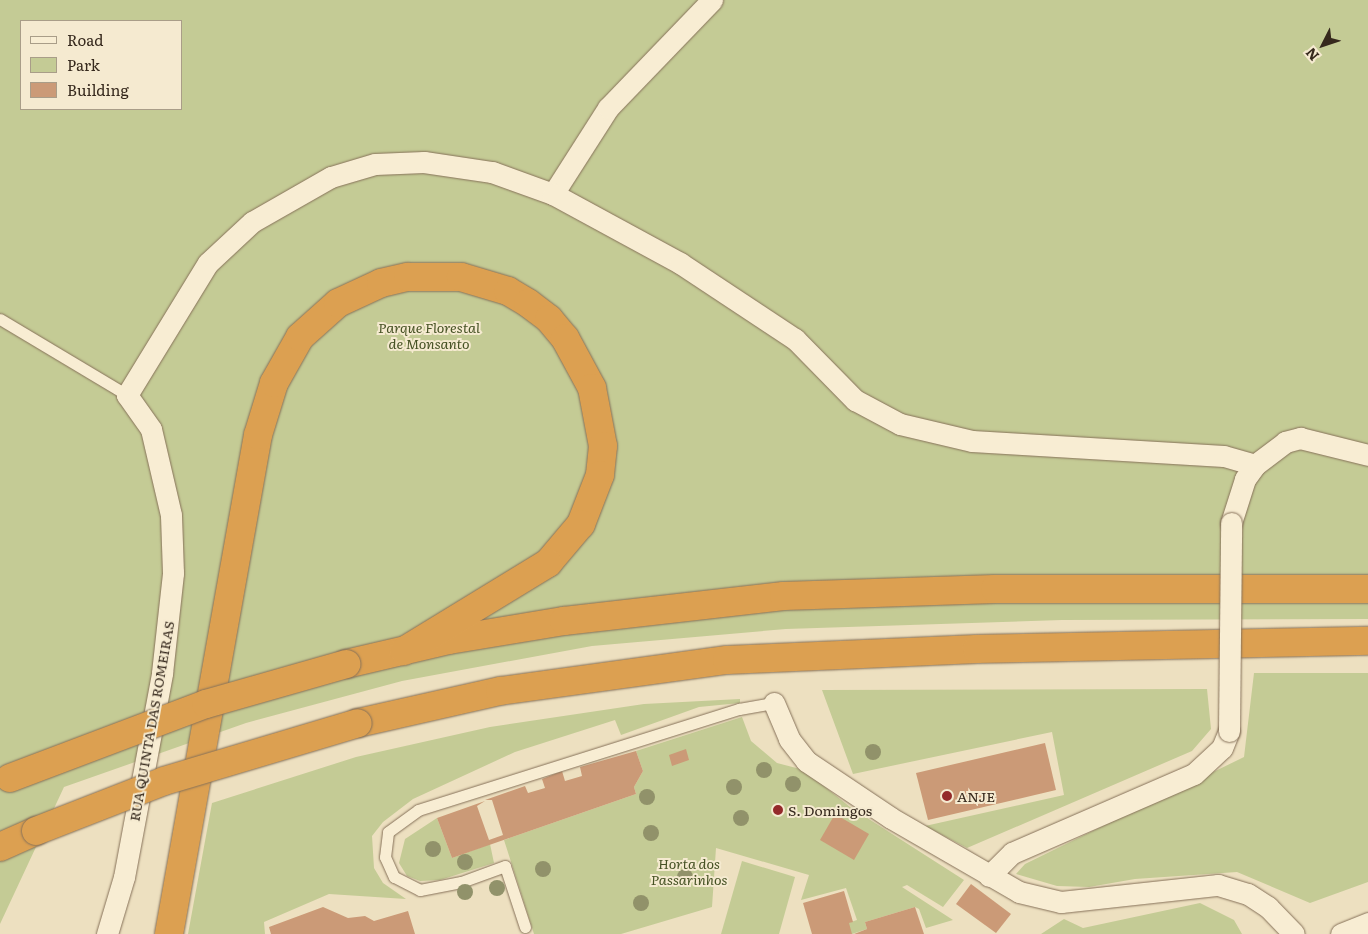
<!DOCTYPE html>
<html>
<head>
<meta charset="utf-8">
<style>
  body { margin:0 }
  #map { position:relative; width:1368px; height:934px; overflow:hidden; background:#ede0c0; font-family:Literata,serif }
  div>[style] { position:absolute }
  .green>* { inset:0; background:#c4cb95 }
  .building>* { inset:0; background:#cb9a77 }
  .roads { filter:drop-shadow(0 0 1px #867159) drop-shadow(0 0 1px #867159) }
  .lane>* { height:11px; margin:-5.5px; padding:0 5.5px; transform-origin:5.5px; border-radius:5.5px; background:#f8edd3 }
  .street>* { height:21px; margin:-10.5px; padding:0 10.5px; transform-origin:10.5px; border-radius:10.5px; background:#f8edd3 }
  .highway>* { height:28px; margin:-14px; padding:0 14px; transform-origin:14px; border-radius:14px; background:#dca051 }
  .bridges { filter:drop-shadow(0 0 1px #867159) drop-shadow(0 0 1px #867159) }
  .street-bridge>* { height:21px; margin:-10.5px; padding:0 10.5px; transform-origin:10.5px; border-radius:10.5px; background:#f8edd3 }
  .highway-bridge>* { height:28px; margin:-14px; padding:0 14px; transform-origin:14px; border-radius:14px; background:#dca051 }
  .trees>* { width:16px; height:16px; margin:-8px; border-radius:50%; background:#91926a }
  .dots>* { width:14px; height:14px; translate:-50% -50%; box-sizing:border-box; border:2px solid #f5ead0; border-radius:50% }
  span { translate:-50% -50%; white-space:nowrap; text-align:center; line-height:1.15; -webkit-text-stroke:4px #f5ead0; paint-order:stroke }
  .park-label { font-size:14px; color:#465224; font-style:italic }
  .street-label { font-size:14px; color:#36291d }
  .poi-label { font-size:14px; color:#36291d }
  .left { translate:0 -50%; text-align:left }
  .legend { position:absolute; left:20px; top:20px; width:162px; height:90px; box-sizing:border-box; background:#f5ead0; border:1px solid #a99d88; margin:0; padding:6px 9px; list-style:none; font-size:15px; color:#36291d }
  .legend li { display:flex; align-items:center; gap:10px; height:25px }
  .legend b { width:25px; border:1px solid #a99d88 }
  .north { position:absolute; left:1298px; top:20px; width:50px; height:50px; -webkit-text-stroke:4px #f5ead0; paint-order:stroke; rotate:229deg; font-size:14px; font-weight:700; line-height:20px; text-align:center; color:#36291d }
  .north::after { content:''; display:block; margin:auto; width:18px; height:22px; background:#36291d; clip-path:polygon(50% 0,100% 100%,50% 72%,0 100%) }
</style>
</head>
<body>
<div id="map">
  <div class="green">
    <div style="clip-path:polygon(evenodd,0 0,1368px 0,1368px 619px,1062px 620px,786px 629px,592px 646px,402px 681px,246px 723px,64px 787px,0 924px,0 0,21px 21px,181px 21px,181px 109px,21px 109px,21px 21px)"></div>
    <div style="clip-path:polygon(1254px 673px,1368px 673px,1368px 882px,1310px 903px,1237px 872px,1135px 879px,1089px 887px,1057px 886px,1016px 874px,1025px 864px,1244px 757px)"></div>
    <div style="clip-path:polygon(1207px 689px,1211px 729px,1192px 751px,967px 848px,925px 826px,1064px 795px,1052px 732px,853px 774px,822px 690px)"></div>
    <div style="clip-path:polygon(740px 699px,740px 703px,699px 707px,621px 735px,615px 720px,515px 752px,413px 799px,383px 822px,372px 836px,374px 868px,383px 883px,406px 899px,329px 894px,264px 922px,265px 934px,188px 934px,212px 803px,356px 757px,490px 727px,644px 704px)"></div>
    <div style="clip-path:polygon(742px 717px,751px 741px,777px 763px,804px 770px,850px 807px,964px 880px,943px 907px,907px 885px,902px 887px,953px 920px,926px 928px,919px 909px,915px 907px,865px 922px,867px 929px,852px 934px,814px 934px,857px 920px,846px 888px,801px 900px,809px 875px,716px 848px,712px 907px,621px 934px,534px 934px,504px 840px,636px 794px,634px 787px,643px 771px,636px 751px)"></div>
    <div style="clip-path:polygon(437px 818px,452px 858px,490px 844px,494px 863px,440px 880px,420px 881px,407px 876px,399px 863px,405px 839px)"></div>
    <div style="clip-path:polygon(742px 861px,795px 877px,779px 934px,721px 934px)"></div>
    <div style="clip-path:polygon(1200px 903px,1234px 920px,1242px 934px,1041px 934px,1064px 919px,1083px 928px)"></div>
  </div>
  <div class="building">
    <div style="clip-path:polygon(1045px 743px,1056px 790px,928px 820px,916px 773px)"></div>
    <div style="clip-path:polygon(686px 749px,689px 760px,672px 766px,669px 755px)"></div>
    <div style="clip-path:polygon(636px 751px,643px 771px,634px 787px,636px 794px,452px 858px,437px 818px,485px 801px,477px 806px,489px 840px,503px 835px,492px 800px,485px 800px,525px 786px,528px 793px,545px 788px,542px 779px,562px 771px,565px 781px,582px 776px,580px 767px)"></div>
    <div style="clip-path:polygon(835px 814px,869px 834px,854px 860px,820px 840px)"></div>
    <div style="clip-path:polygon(971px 884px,1011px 914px,996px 933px,956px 904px)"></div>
    <div style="clip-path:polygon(844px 891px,853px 922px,849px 923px,852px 934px,812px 934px,803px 903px)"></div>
    <div style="clip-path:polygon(323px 907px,348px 918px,365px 916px,374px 921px,408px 911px,415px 934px,271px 934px,269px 927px)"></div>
    <div style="clip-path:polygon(915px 907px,924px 934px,854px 934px,867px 929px,865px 922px)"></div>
  </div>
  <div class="roads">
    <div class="lane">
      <div style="left:0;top:319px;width:148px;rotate:30.9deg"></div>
      <div style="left:525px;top:927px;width:64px;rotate:-108.2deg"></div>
      <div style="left:505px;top:866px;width:47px;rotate:160deg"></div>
      <div style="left:461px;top:882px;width:42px;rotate:169deg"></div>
      <div style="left:420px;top:890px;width:29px;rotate:-153deg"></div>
      <div style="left:394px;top:877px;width:22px;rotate:-114deg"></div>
      <div style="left:385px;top:857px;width:25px;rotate:-83deg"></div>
      <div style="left:388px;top:832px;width:37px;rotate:-36deg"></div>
      <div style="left:418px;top:810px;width:337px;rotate:-17.5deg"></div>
      <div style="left:739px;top:709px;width:36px;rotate:-10deg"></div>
    </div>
    <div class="street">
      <div style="left:553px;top:194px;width:102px;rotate:-57.4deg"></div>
      <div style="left:608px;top:108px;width:150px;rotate:-46.1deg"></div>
      <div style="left:1231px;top:523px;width:46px;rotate:-72.3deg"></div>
      <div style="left:1245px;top:479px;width:17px;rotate:-54deg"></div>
      <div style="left:1255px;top:465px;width:38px;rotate:-37deg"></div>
      <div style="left:1285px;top:442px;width:16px;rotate:-15deg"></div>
      <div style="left:1300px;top:438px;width:70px;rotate:14deg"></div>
      <div style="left:774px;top:703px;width:39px;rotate:67deg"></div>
      <div style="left:789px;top:739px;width:28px;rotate:52deg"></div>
      <div style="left:806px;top:761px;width:102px;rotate:33.8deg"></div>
      <div style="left:891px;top:818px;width:148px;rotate:30deg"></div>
      <div style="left:1019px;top:892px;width:43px;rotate:13.4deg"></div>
      <div style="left:1061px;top:902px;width:158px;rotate:-6.2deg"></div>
      <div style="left:1218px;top:885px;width:31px;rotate:17deg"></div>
      <div style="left:1248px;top:894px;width:24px;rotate:33deg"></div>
      <div style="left:1268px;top:907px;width:37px;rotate:46deg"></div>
      <div style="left:989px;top:876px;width:33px;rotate:-45deg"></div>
      <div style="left:1012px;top:853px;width:198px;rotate:-23.5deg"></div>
      <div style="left:1194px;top:774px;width:38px;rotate:-43deg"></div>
      <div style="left:1222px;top:748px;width:18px;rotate:-68deg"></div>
      <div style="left:107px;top:934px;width:59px;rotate:-73.4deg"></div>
      <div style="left:124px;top:877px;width:208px;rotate:-79.4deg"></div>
      <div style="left:162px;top:673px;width:101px;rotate:-83.7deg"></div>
      <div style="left:173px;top:573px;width:58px;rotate:-92deg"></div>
      <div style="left:171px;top:515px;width:88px;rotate:-103.1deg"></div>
      <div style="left:151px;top:429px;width:42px;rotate:-125.2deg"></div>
      <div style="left:127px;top:395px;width:155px;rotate:-58.5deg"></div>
      <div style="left:208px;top:263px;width:60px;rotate:-43deg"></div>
      <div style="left:252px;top:222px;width:91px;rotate:-29.7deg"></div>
      <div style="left:331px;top:177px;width:46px;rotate:-16.5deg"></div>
      <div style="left:375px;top:164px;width:49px;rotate:-2.3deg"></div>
      <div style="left:424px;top:162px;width:69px;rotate:8.4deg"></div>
      <div style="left:492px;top:172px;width:65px;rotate:19.8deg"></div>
      <div style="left:553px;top:194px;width:145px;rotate:28.5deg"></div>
      <div style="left:680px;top:263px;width:138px;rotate:33.5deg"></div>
      <div style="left:795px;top:339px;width:86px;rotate:45.5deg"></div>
      <div style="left:855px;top:400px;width:51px;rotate:28.1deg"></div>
      <div style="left:900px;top:424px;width:74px;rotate:13.3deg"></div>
      <div style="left:972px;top:441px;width:252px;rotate:3.4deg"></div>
      <div style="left:1224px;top:456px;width:32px;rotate:16deg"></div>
      <div style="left:1341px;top:934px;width:29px;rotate:-22deg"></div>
    </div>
    <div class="highway">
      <div style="left:346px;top:664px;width:106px;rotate:-13.1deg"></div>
      <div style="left:449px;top:640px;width:117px;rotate:-9.4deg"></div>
      <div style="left:564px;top:621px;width:221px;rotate:-6.5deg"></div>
      <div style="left:784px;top:596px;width:211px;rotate:-1.9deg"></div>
      <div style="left:995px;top:589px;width:373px"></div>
      <div style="left:358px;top:723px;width:146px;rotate:-12.7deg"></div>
      <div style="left:500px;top:691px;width:229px;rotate:-7.8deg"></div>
      <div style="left:727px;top:660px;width:250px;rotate:-2.5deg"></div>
      <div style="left:977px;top:649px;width:391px;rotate:-1.2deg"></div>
      <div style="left:0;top:847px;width:39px;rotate:-24deg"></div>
      <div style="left:169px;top:934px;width:507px;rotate:-79.89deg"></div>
      <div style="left:258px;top:435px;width:54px;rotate:-72.9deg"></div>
      <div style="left:274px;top:383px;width:53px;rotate:-60.5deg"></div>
      <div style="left:300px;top:337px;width:51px;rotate:-41.8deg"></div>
      <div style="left:338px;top:303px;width:47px;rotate:-24.9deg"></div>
      <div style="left:381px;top:283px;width:28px;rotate:-13deg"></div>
      <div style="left:408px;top:277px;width:53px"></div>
      <div style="left:461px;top:277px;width:49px;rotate:16.6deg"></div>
      <div style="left:508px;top:291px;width:23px;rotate:31deg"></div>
      <div style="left:528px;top:303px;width:26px;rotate:37deg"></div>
      <div style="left:549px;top:319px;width:25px;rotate:50deg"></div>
      <div style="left:565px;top:338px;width:57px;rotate:61.6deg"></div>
      <div style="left:592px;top:388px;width:59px;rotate:79.3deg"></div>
      <div style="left:603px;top:446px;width:29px;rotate:96deg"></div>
      <div style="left:600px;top:475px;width:53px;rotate:111.2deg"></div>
      <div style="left:581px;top:524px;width:51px;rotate:130.2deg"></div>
      <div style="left:548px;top:563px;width:169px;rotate:148.6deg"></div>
    </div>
  </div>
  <div class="bridges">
    <div class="street-bridge">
      <div style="left:1229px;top:731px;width:208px;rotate:-89.4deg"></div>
    </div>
    <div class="highway-bridge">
      <div style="left:10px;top:778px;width:210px;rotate:-20.7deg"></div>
      <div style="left:206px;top:704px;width:146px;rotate:-15.9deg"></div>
      <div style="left:36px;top:831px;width:137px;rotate:-21.3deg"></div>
      <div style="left:164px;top:781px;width:202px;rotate:-16.6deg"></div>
    </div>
  </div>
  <div class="trees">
    <div style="left:873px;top:752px"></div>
    <div style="left:764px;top:770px"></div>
    <div style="left:793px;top:784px"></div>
    <div style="left:734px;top:787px"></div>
    <div style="left:647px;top:797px"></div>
    <div style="left:741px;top:818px"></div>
    <div style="left:651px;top:833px"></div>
    <div style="left:433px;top:849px"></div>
    <div style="left:465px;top:862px"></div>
    <div style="left:543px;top:869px"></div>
    <div style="left:685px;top:877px"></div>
    <div style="left:497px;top:888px"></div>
    <div style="left:465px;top:892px"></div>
    <div style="left:641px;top:903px"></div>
  </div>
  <div class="dots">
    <div style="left:947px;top:796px;background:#942a2a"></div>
    <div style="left:778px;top:810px;background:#942a2a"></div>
  </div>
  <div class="park-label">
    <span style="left:429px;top:335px">Parque Florestal<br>de Monsanto</span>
    <span style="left:689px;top:871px">Horta dos<br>Passarinhos</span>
  </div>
  <div class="street-label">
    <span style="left:151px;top:721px;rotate:-80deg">RUA QUINTA DAS ROMEIRAS</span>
  </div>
  <div class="poi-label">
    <span class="left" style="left:957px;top:796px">ANJE</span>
    <span class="left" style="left:788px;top:810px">S. Domingos</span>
  </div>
  <ul class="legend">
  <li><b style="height:6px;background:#f8edd3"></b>Road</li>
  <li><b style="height:14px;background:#c4cb95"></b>Park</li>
  <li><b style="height:14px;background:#cb9a77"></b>Building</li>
  </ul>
  <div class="north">N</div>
</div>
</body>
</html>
